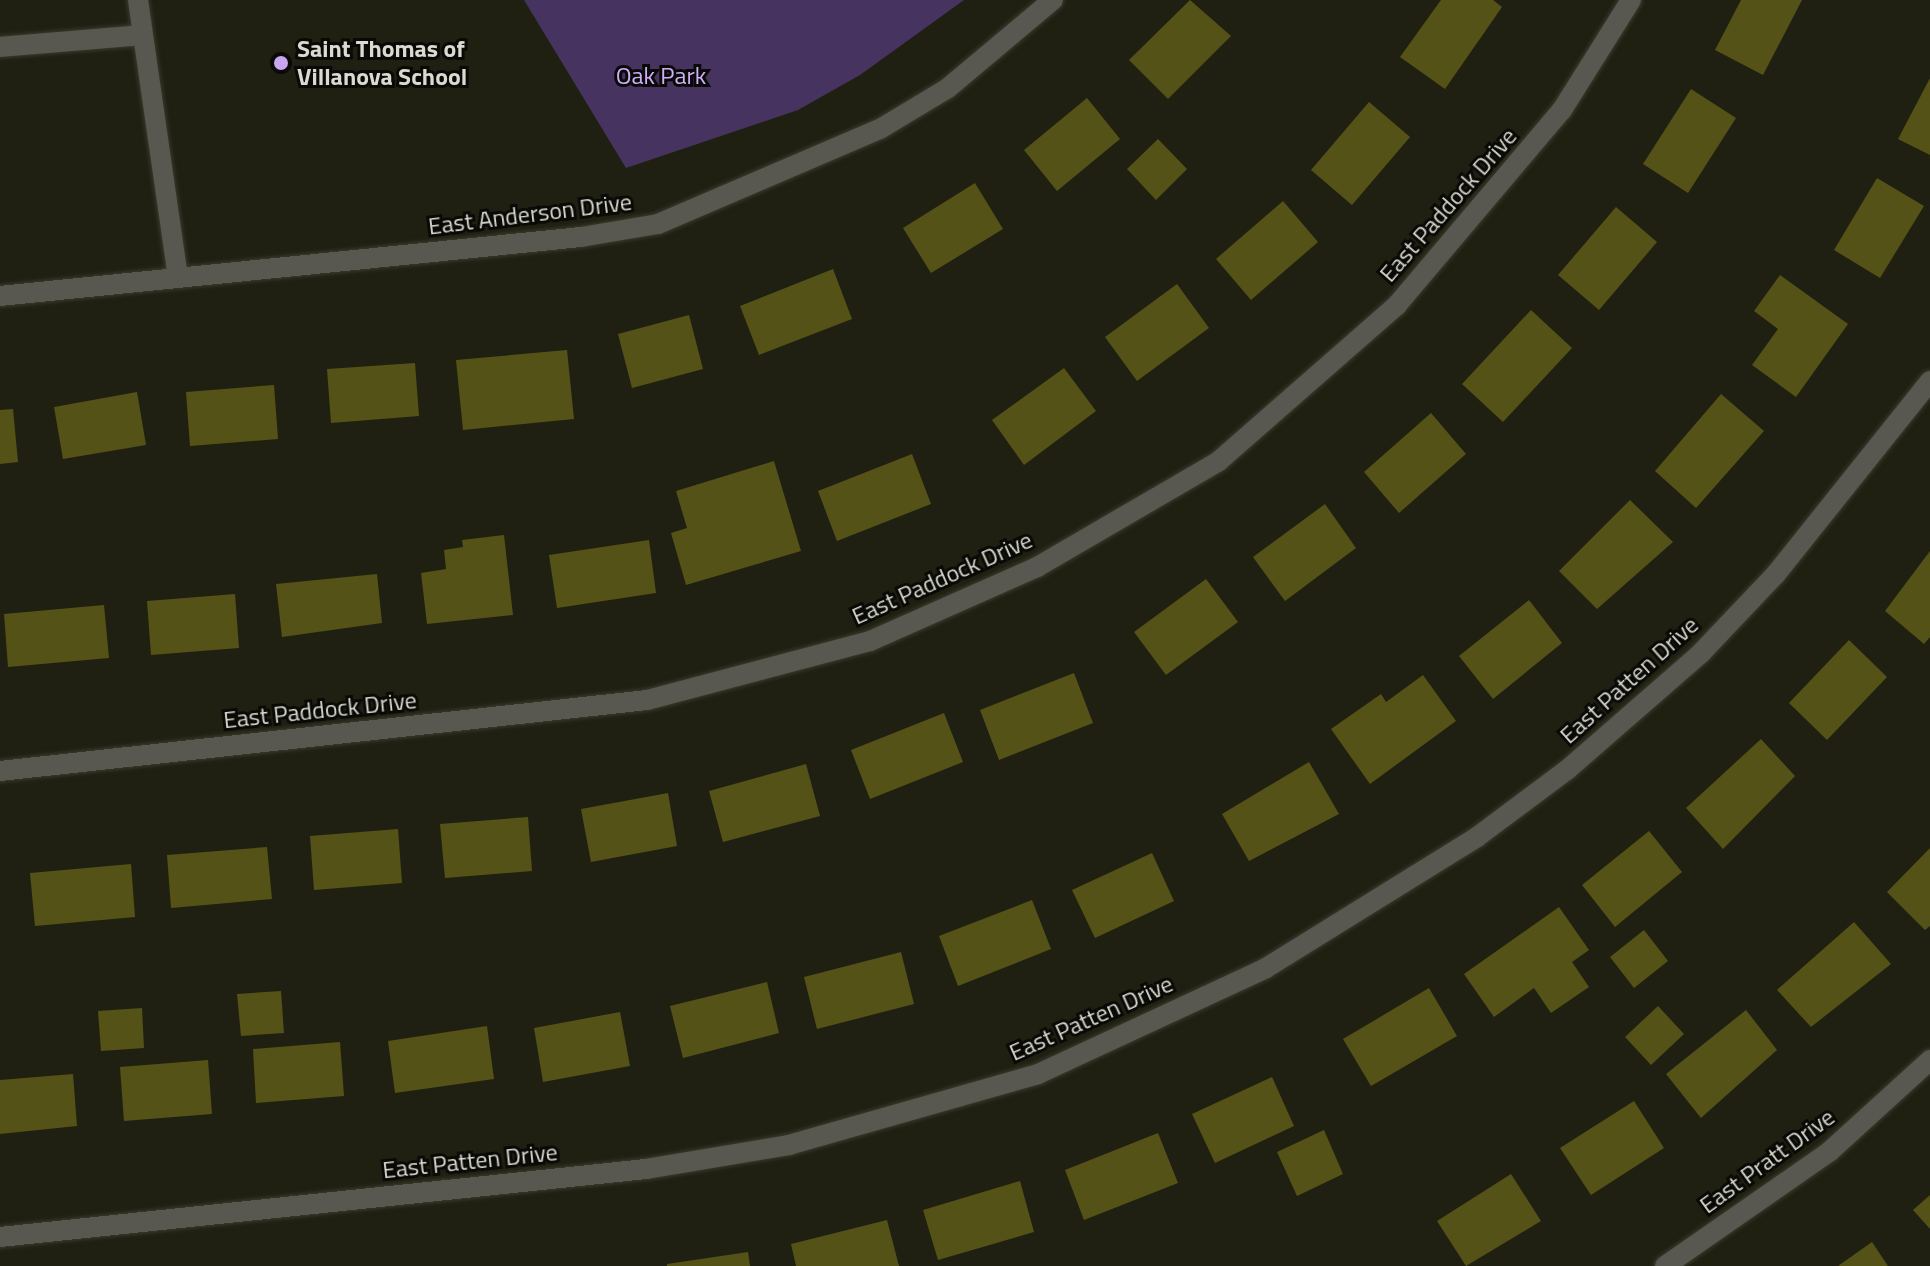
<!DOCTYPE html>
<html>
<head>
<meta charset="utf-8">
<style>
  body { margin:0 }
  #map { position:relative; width:1930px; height:1266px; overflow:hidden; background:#202012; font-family:"Titillium Web",sans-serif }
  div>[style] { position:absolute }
  .green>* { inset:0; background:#473360 }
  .building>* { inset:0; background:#545216 }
  .roads { filter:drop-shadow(0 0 2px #3a3a2d) drop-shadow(0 0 2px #3a3a2d) }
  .minor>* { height:20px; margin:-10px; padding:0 10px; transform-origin:10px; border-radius:10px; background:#585851 }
  .dots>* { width:22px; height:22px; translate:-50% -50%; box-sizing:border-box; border:4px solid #090905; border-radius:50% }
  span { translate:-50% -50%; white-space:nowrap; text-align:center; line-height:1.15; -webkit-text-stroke:6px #090905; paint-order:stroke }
  .poi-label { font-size:24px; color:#dadad1; font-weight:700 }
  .left { translate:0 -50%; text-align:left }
  .park-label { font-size:24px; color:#ceaefa }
  .street-label { font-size:24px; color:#dadad1 }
</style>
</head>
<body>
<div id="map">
  <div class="green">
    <div style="clip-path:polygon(524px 0,964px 0,860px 75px,798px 110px,626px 168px)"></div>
  </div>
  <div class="building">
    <div style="clip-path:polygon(1190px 0,1231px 36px,1168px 99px,1129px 60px)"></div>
    <div style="clip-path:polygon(1441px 0,1493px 0,1502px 7px,1445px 89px,1400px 57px)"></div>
    <div style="clip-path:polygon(1741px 0,1802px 0,1763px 75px,1715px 50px)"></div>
    <div style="clip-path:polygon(1930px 78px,1930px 155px,1898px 139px)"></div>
    <div style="clip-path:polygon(1691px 89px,1736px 118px,1688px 193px,1643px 164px)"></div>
    <div style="clip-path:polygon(1087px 98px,1120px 139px,1057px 191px,1024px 150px)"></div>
    <div style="clip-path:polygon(1369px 102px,1410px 137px,1352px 205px,1311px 170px)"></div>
    <div style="clip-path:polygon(1158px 139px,1187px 169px,1156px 200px,1127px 169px)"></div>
    <div style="clip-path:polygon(1877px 178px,1924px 206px,1880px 278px,1834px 250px)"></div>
    <div style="clip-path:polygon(975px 183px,1003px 229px,931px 273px,903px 228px)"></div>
    <div style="clip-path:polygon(1283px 201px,1318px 242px,1251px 300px,1216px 259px)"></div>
    <div style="clip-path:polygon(1616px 207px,1657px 242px,1599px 310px,1558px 275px)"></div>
    <div style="clip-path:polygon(833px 269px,852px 319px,759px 355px,740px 306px)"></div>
    <div style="clip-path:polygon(1780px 275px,1848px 324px,1796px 397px,1752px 365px,1778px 329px,1754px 311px)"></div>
    <div style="clip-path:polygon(1177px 284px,1209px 328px,1137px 381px,1105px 337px)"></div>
    <div style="clip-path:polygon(1531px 310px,1572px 348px,1503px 422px,1462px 384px)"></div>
    <div style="clip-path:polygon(689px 315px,703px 369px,632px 388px,618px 334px)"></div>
    <div style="clip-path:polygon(567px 350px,574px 419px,463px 430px,456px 360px)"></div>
    <div style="clip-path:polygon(415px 363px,419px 416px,331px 423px,327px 369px)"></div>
    <div style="clip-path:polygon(1064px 368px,1096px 411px,1024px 465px,992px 420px)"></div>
    <div style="clip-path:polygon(274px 385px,278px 439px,190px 446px,186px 392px)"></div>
    <div style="clip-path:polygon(137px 392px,146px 445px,63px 459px,54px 407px)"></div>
    <div style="clip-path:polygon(1721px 394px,1764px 431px,1696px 508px,1655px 471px)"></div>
    <div style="clip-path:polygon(13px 409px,18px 462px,0 464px,0 410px)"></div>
    <div style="clip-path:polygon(1431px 413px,1466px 454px,1399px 513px,1364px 472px)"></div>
    <div style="clip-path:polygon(912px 454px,931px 504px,837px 541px,818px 491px)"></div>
    <div style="clip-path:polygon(774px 461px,801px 551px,686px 585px,671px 533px,687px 528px,676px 491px)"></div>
    <div style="clip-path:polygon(1630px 500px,1673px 542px,1597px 609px,1559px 571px)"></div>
    <div style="clip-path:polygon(1325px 504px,1356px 548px,1285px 601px,1253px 557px)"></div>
    <div style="clip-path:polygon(504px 535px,513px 615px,427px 624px,421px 573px,446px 569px,444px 550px,463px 547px,462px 540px)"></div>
    <div style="clip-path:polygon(649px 540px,656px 593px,557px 608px,549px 555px)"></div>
    <div style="clip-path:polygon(1930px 551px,1930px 637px,1924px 644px,1885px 611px)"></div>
    <div style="clip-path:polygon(377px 574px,382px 623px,282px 637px,276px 584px)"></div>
    <div style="clip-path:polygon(1206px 579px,1238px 622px,1166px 675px,1134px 632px)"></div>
    <div style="clip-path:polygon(235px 594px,239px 648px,151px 655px,147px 601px)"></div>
    <div style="clip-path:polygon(1529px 600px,1562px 643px,1493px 699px,1459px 656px)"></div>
    <div style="clip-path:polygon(104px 605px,109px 658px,8px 667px,4px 614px)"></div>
    <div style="clip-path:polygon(1849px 640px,1887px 677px,1827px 740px,1789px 703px)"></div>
    <div style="clip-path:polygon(1074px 673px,1093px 723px,999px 760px,980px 710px)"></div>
    <div style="clip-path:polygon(1423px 675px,1456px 721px,1370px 784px,1331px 729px,1381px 694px,1386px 702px)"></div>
    <div style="clip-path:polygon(944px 713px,963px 762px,870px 799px,851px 750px)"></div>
    <div style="clip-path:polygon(1761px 739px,1795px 776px,1723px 849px,1686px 808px)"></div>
    <div style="clip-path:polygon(1309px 762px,1339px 814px,1249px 861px,1222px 814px)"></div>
    <div style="clip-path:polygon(806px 764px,820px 816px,723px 842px,709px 791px)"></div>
    <div style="clip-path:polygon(668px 793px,677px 846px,591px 862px,581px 809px)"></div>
    <div style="clip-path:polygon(528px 817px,532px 871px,445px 878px,440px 824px)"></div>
    <div style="clip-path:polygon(398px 829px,402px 883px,314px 890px,310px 836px)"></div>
    <div style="clip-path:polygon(1649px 831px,1682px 872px,1615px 927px,1582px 885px)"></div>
    <div style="clip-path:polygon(267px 847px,272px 899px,171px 908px,167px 855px)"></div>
    <div style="clip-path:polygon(1930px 848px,1930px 926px,1925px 930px,1887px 892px)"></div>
    <div style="clip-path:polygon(1152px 853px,1174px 901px,1095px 938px,1072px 890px)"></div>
    <div style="clip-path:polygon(131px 864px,135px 917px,35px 926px,30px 873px)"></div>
    <div style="clip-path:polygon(1032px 900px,1051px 949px,958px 986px,939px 936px)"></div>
    <div style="clip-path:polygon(1559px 907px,1589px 950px,1572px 962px,1589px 987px,1551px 1013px,1534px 988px,1494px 1017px,1464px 974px)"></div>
    <div style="clip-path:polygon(1854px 922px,1891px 964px,1811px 1027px,1777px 990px)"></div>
    <div style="clip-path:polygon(1644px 930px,1668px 961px,1634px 988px,1610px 957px)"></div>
    <div style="clip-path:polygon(901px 952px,914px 1004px,817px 1029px,804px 977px)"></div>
    <div style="clip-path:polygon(767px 982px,779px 1033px,683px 1058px,670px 1006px)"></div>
    <div style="clip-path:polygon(1429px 988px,1457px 1036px,1371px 1086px,1343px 1039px)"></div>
    <div style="clip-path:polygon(281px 991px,284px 1033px,241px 1036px,237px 994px)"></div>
    <div style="clip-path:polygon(1658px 1006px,1684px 1034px,1651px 1065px,1625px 1037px)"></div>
    <div style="clip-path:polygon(142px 1008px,144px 1048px,101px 1051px,98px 1011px)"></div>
    <div style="clip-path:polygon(1746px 1010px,1777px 1050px,1701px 1118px,1666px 1074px)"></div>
    <div style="clip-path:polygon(620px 1012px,630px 1066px,543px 1082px,534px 1028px)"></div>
    <div style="clip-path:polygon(487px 1026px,494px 1079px,395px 1093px,388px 1041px)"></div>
    <div style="clip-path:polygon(340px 1042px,344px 1096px,256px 1103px,253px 1049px)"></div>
    <div style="clip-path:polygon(208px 1060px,212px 1114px,124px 1121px,120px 1067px)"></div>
    <div style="clip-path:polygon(73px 1074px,77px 1126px,0 1134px,0 1080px)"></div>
    <div style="clip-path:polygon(1272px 1077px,1294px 1126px,1215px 1163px,1192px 1114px)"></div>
    <div style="clip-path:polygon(1634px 1101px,1664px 1148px,1591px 1195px,1560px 1148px)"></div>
    <div style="clip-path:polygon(1324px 1130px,1343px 1174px,1297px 1196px,1277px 1152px)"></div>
    <div style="clip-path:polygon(1158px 1133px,1178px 1183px,1084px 1220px,1065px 1170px)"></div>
    <div style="clip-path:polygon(1511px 1174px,1541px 1221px,1466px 1266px,1437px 1221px)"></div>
    <div style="clip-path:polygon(1020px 1181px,1034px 1232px,938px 1260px,923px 1210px)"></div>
    <div style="clip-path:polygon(1930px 1195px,1930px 1229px,1913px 1210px)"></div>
    <div style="clip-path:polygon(887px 1220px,899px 1266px,796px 1266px,791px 1244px)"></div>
    <div style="clip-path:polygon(1872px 1242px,1888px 1266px,1838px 1266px)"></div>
    <div style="clip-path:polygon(748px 1252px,750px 1266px,667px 1266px,667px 1264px)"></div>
  </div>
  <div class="roads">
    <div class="minor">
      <div style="left:138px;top:0;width:280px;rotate:81.8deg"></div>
      <div style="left:0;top:47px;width:143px;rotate:-4.8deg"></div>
      <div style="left:0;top:296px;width:584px;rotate:-5.8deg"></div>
      <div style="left:581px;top:237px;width:78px;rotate:-9.6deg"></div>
      <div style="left:658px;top:224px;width:241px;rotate:-23.2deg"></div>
      <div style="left:880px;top:129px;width:79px;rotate:-31.1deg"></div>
      <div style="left:948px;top:88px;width:137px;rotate:-40deg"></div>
      <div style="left:0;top:771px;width:651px;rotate:-6.26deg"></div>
      <div style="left:647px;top:700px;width:231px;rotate:-14.8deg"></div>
      <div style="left:870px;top:641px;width:183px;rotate:-23.9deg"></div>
      <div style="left:1037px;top:567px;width:211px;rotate:-30.2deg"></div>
      <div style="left:1219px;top:461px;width:237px;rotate:-41.2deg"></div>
      <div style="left:1397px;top:305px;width:255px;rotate:-49.8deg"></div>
      <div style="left:1562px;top:110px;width:130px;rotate:-57.9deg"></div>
      <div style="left:0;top:1237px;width:650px;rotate:-6.01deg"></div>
      <div style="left:646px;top:1169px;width:145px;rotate:-9.5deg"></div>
      <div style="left:789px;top:1145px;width:259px;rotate:-15.9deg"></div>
      <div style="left:1038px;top:1074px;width:251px;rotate:-24.9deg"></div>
      <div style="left:1266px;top:968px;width:248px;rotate:-31.8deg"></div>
      <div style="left:1477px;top:837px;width:112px;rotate:-36.7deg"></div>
      <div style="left:1567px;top:770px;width:178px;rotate:-41.1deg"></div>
      <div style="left:1701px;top:653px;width:109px;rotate:-46.5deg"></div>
      <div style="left:1776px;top:574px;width:247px;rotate:-51.4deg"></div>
      <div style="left:1665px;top:1266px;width:200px;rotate:-34.8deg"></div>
      <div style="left:1829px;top:1152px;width:137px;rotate:-42.3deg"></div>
    </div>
  </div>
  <div class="dots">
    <div style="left:281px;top:63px;background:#c6a6f0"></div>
  </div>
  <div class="poi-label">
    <span class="left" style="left:297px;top:63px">Saint Thomas of<br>Villanova School</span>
  </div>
  <div class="park-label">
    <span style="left:661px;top:76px">Oak Park</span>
  </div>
  <div class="street-label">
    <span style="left:1448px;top:205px;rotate:-49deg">East Paddock Drive</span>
    <span style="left:530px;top:214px;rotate:-7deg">East Anderson Drive</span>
    <span style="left:942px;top:578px;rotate:-24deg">East Paddock Drive</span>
    <span style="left:1629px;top:680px;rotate:-42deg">East Patten Drive</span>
    <span style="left:320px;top:710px;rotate:-6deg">East Paddock Drive</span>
    <span style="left:1091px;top:1018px;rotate:-24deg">East Patten Drive</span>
    <span style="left:470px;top:1161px;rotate:-6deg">East Patten Drive</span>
    <span style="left:1767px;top:1161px;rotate:-36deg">East Pratt Drive</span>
  </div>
</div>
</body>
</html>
